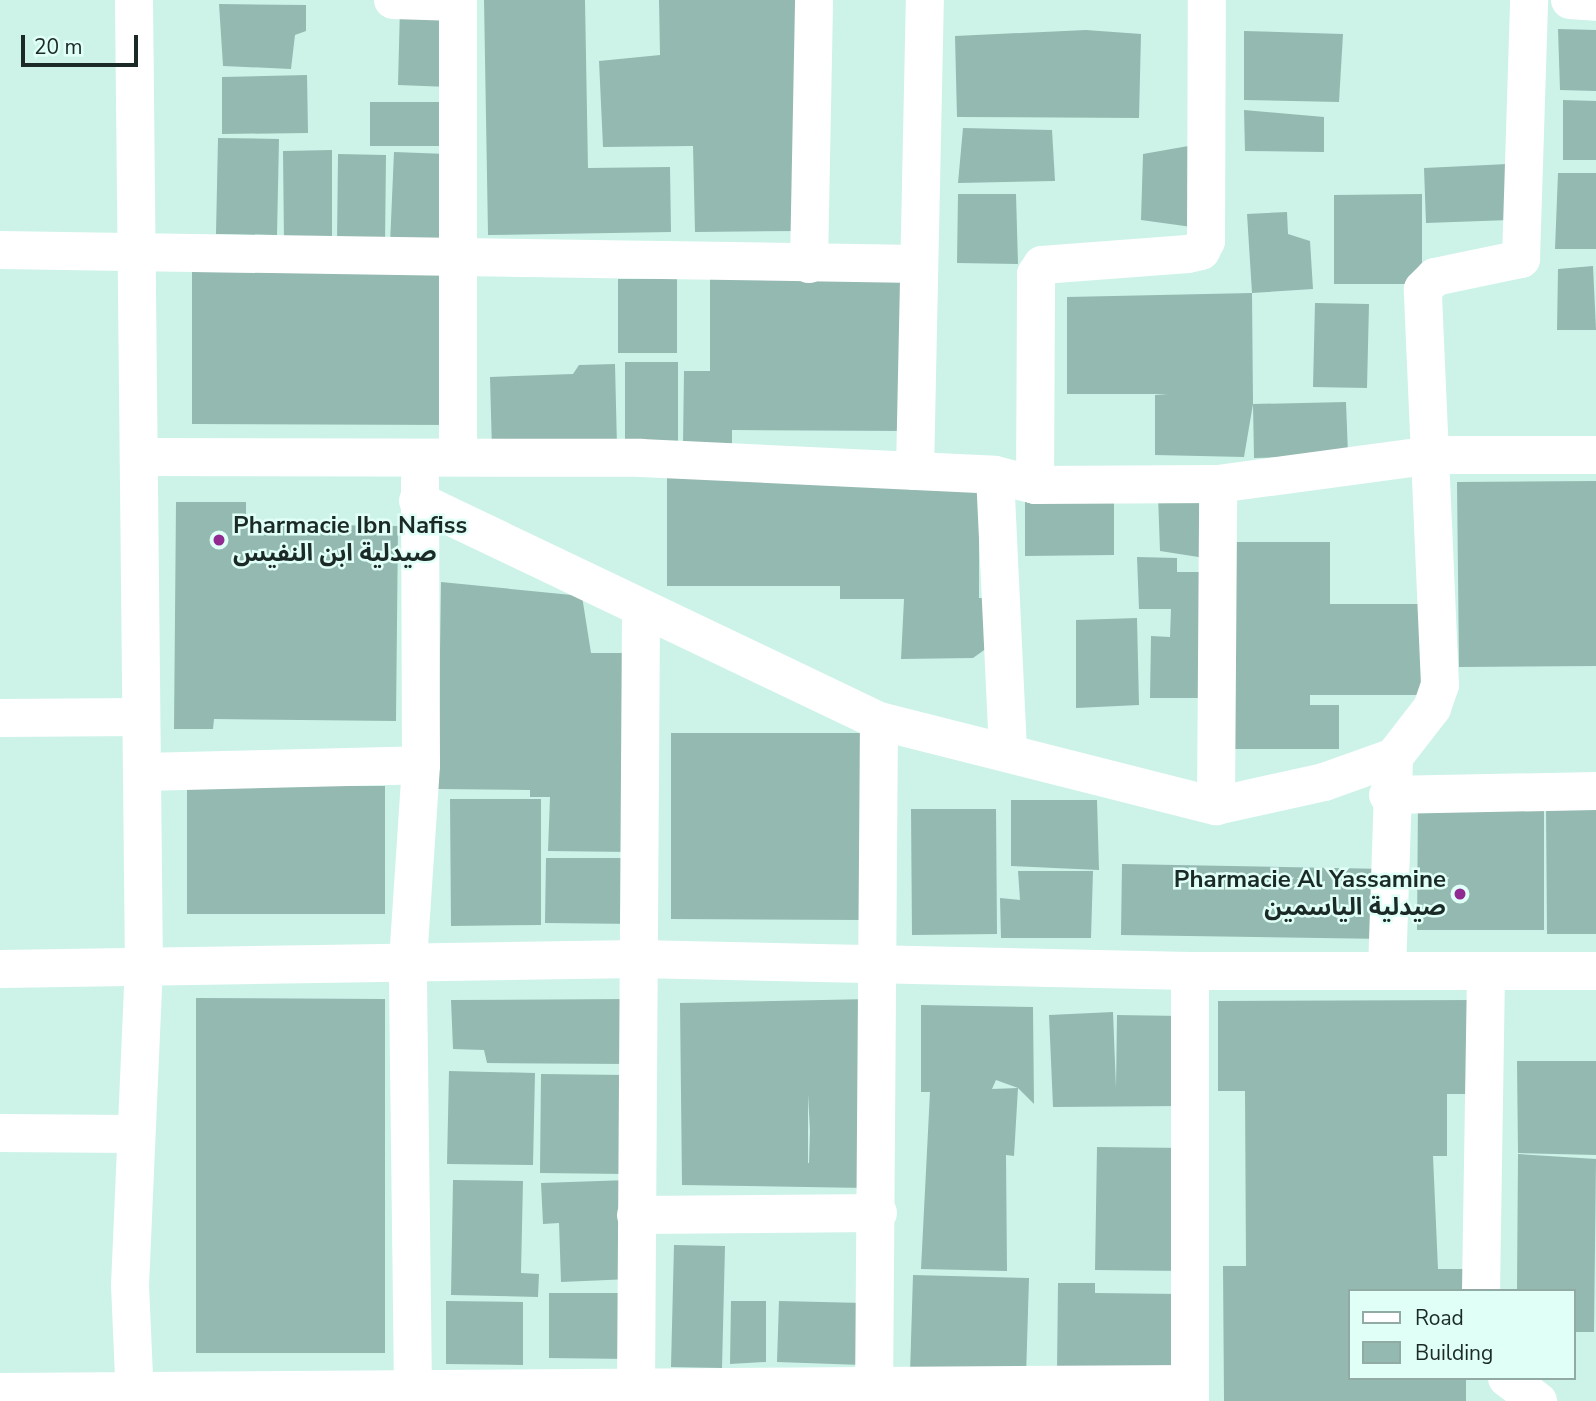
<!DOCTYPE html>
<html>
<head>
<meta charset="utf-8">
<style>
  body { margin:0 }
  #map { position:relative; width:1596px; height:1401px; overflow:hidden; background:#cdf3e9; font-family:"Nunito Sans","Noto Sans Arabic",sans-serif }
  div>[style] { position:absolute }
  .building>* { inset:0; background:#94b9b0 }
  .minor>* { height:38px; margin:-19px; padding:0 19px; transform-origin:19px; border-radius:19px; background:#fff }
  .dots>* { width:19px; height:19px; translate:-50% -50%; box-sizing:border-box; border:4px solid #e0fff7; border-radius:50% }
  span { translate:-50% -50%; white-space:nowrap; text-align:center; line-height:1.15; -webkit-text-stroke:5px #e0fff7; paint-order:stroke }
  .poi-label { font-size:24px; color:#1b2a26; font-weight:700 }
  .left { translate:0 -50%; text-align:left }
  .right { translate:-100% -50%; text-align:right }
  .legend { position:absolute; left:1348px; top:1289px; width:228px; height:91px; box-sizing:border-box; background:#e0fff7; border:2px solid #91aaa3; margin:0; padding:9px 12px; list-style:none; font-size:21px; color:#1b2a26 }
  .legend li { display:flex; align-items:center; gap:14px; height:35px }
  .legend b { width:35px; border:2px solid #91aaa3 }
  .scale { position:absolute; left:21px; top:35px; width:117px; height:32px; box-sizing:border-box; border:4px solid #1b2a26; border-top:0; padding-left:9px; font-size:21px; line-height:24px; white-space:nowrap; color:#1b2a26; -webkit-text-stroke:5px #e0fff7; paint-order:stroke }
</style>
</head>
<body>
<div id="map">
  <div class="building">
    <div style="clip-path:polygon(484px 0,585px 0,588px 168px,670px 167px,671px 232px,488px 235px)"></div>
    <div style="clip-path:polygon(659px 0,796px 0,798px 231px,695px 232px,693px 146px,603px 147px,599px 61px,660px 55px)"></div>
    <div style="clip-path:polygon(219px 4px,306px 5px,306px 31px,295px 35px,291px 69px,223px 66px)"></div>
    <div style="clip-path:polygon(400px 7px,453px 9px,449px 87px,398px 85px)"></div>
    <div style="clip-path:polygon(1558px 29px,1596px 30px,1596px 91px,1560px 90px)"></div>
    <div style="clip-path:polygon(1086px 30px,1141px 34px,1139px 118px,957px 117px,955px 36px)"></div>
    <div style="clip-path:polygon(1244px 31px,1343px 34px,1339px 102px,1244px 100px)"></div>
    <div style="clip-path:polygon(307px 75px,308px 133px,222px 134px,222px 77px)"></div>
    <div style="clip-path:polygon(1563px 100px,1596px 101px,1596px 160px,1563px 160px)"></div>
    <div style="clip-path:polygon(370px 102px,445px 102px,445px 146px,370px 146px)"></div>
    <div style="clip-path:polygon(1244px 110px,1324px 117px,1324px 152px,1245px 151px)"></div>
    <div style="clip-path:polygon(963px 128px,1052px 130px,1055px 181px,958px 183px)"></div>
    <div style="clip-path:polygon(218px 138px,279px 139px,277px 235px,216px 234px)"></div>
    <div style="clip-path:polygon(1194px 145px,1192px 227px,1141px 220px,1143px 154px)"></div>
    <div style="clip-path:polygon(332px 150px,332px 242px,284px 242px,283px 151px)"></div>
    <div style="clip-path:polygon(394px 152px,447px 154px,445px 245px,390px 244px)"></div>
    <div style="clip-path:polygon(338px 154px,386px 155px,385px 245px,337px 244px)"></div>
    <div style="clip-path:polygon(1508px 164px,1510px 220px,1426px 223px,1424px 168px)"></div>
    <div style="clip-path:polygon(1558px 173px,1596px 173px,1596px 249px,1555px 249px)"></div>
    <div style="clip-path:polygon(958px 194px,1016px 194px,1018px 264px,957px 263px)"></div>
    <div style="clip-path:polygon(1422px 194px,1422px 284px,1334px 284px,1334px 195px)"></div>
    <div style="clip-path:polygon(1287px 212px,1288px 234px,1310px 241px,1313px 289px,1252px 293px,1253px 404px,1244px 457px,1155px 455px,1155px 395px,1168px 394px,1067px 394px,1067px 297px,1252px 293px,1247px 214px)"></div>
    <div style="clip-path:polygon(1593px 266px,1596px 330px,1557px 330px,1558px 269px)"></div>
    <div style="clip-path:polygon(710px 271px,903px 272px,909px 431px,732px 430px,732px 444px,683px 444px,684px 371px,710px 371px)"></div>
    <div style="clip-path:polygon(192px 272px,452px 273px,455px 425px,192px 424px)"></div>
    <div style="clip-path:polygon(618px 279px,677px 279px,677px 353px,618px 353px)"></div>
    <div style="clip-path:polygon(1315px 303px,1369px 304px,1367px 388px,1313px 387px)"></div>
    <div style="clip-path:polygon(625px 362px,678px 362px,678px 451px,625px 451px)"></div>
    <div style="clip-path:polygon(615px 364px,617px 447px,492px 451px,490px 377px,573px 374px,579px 365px)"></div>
    <div style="clip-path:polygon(1346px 402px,1348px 455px,1254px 458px,1253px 404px)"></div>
    <div style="clip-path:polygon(667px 478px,979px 478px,979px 598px,991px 598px,987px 648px,973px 658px,901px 659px,904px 599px,840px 599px,840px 586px,667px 586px)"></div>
    <div style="clip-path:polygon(1596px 481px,1596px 666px,1459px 667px,1457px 482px)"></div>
    <div style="clip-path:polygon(1203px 494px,1205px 558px,1160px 551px,1158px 495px)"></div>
    <div style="clip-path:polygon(1025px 497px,1114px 497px,1114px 555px,1025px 556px)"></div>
    <div style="clip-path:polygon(176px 502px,246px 502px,246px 524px,398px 526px,396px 721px,214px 719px,213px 729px,174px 729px)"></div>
    <div style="clip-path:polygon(1231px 542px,1330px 542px,1330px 604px,1432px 604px,1432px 695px,1310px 695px,1310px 705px,1339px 705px,1339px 749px,1231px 749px)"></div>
    <div style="clip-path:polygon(1137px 557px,1177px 558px,1177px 572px,1207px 572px,1206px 698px,1150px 698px,1151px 636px,1170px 637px,1171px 609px,1139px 609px)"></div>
    <div style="clip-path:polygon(441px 582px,582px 596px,591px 653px,634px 653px,631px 852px,548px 851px,550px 797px,530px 797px,530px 790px,438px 789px)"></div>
    <div style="clip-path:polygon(1137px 618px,1139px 705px,1076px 708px,1076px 620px)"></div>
    <div style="clip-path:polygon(671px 733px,868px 733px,866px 920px,671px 919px)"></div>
    <div style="clip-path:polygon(187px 786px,385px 786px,385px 914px,187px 914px)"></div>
    <div style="clip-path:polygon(450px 799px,541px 799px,541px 925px,451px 926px)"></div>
    <div style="clip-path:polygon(1011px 800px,1097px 800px,1099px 870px,1011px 866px)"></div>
    <div style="clip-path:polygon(1418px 800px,1544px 801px,1544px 930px,1417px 930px)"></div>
    <div style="clip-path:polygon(1546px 804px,1596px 804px,1596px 934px,1547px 934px)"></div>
    <div style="clip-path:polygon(911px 809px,996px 809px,997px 934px,912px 935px)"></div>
    <div style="clip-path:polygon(546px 858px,638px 858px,638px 924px,545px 923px)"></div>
    <div style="clip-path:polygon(1122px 864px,1387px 869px,1387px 939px,1121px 935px)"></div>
    <div style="clip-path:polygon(1018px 871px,1093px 871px,1091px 938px,1001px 938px,1000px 898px,1020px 900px)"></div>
    <div style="clip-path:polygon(196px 998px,385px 999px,385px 1353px,196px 1353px)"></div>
    <div style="clip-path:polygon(630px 999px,629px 1064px,487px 1063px,484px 1050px,453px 1049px,451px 1000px)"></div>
    <div style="clip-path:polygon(evenodd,871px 999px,867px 1188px,682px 1185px,680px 1003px,871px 999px,808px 1094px,810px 1131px,809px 1163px,808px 1163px,808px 1094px)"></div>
    <div style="clip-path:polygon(1479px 1000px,1480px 1094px,1447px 1094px,1447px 1156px,1433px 1156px,1438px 1269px,1465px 1269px,1465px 1291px,1349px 1291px,1349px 1378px,1466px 1378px,1466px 1401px,1224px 1401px,1223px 1266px,1246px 1266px,1245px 1091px,1218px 1091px,1218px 1001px)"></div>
    <div style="clip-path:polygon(evenodd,921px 1005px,1033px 1007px,1034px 1104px,1018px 1088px,1014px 1156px,1006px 1155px,1007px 1271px,921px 1269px,930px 1092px,921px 1092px,921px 1005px,996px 1080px,1018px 1088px,992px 1089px,996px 1080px)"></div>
    <div style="clip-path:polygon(1113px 1012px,1116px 1088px,1117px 1015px,1181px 1016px,1179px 1106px,1053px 1107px,1049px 1015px)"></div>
    <div style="clip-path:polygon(1517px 1061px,1596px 1061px,1596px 1155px,1518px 1153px)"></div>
    <div style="clip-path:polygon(449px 1071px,535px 1073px,533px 1165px,447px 1164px)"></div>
    <div style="clip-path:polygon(541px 1074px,626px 1075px,625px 1174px,540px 1173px)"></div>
    <div style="clip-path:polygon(1097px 1147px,1186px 1148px,1185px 1271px,1095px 1270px)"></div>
    <div style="clip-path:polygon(1518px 1154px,1596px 1159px,1594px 1332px,1573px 1332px,1573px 1291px,1517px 1291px)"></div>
    <div style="clip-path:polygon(453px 1180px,523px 1181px,521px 1273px,539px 1274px,538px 1297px,451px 1295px)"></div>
    <div style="clip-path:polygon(629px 1180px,631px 1279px,561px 1282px,559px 1223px,543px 1224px,541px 1183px)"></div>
    <div style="clip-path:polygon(674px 1245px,725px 1246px,722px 1368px,671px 1367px)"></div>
    <div style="clip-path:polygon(913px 1275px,1029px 1278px,1026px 1377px,910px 1374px)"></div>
    <div style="clip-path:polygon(1058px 1283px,1095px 1283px,1095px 1293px,1179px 1294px,1179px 1371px,1057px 1371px)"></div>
    <div style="clip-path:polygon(549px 1293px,629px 1293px,629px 1359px,549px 1358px)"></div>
    <div style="clip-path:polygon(446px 1301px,523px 1302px,523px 1365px,446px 1364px)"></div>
    <div style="clip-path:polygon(731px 1301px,766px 1301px,766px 1362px,730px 1364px)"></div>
    <div style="clip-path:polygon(779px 1301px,864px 1303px,862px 1365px,777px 1362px)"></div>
  </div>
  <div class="minor">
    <div style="left:134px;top:0;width:965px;rotate:89.41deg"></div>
    <div style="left:144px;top:965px;width:320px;rotate:92.5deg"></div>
    <div style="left:130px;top:1285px;width:116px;rotate:87.5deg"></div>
    <div style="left:393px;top:0;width:65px;rotate:1.8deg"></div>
    <div style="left:1570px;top:0;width:26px;rotate:4deg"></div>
    <div style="left:0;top:250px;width:918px;rotate:0.87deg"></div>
    <div style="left:809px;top:264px;width:264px;rotate:-88.9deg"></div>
    <div style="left:142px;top:457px;width:499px;rotate:0.1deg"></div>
    <div style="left:641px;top:458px;width:354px;rotate:2.7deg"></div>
    <div style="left:995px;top:475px;width:41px;rotate:14deg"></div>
    <div style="left:1035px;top:485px;width:183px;rotate:-0.3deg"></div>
    <div style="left:1218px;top:484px;width:216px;rotate:-7.7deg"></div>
    <div style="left:1432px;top:455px;width:164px"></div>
    <div style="left:458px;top:457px;width:457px;rotate:-90deg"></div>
    <div style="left:915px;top:471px;width:471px;rotate:-88.8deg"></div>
    <div style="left:995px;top:475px;width:274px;rotate:87.3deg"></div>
    <div style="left:1035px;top:485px;width:211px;rotate:-89.7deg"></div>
    <div style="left:1036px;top:274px;width:11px;rotate:-56deg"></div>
    <div style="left:1042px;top:265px;width:146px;rotate:-4.3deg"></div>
    <div style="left:1188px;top:254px;width:13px;rotate:-13deg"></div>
    <div style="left:1201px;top:251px;width:11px;rotate:-63deg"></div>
    <div style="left:1206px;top:241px;width:241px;rotate:-89.8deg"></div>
    <div style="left:418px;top:501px;width:511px;rotate:25.51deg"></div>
    <div style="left:879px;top:721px;width:348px;rotate:14.2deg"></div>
    <div style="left:1216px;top:806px;width:111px;rotate:-12.5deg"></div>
    <div style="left:1324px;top:782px;width:74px;rotate:-19.7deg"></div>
    <div style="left:0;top:718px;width:141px;rotate:-0.4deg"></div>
    <div style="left:142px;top:772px;width:279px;rotate:-1.4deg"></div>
    <div style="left:1388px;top:795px;width:208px;rotate:-1.1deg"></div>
    <div style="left:1216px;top:806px;width:322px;rotate:-89.6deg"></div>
    <div style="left:0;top:969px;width:638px;rotate:-0.9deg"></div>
    <div style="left:638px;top:959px;width:552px;rotate:1.25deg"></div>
    <div style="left:1190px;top:971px;width:406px"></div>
    <div style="left:1387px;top:971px;width:214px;rotate:-88.1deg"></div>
    <div style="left:1394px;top:757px;width:62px;rotate:-52.2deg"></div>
    <div style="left:1432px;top:708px;width:24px;rotate:-71deg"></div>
    <div style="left:1440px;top:685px;width:396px;rotate:-92.5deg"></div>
    <div style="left:1423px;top:289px;width:17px;rotate:-45deg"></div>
    <div style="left:1435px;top:277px;width:88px;rotate:-11.8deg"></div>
    <div style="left:1521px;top:259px;width:259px;rotate:-88.2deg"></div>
    <div style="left:0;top:1133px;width:133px;rotate:0.4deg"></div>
    <div style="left:636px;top:1215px;width:242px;rotate:-0.5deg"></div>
    <div style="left:1481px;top:1291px;width:320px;rotate:-89.1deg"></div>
    <div style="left:1507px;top:1378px;width:39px;rotate:37deg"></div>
    <div style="left:413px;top:1390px;width:429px;rotate:-90.7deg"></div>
    <div style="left:408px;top:961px;width:196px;rotate:-86.2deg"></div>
    <div style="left:421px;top:765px;width:285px;rotate:-90.2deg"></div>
    <div style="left:636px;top:1390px;width:779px;rotate:-89.63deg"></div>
    <div style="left:0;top:1392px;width:1190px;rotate:-0.39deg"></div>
    <div style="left:874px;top:1401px;width:680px;rotate:-89.58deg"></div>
    <div style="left:1190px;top:1401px;width:430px;rotate:-90deg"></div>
  </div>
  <div class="dots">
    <div style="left:219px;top:540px;background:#912b91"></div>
    <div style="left:1460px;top:894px;background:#912b91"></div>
  </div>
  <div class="poi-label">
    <span class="left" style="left:233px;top:540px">Pharmacie Ibn Nafiss<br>صيدلية ابن النفيس</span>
    <span class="right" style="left:1446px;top:894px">Pharmacie Al Yassamine<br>صيدلية الياسمين</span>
  </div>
  <ul class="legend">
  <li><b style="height:9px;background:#fff"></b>Road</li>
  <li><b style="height:19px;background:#94b9b0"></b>Building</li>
  </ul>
  <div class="scale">20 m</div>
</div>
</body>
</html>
